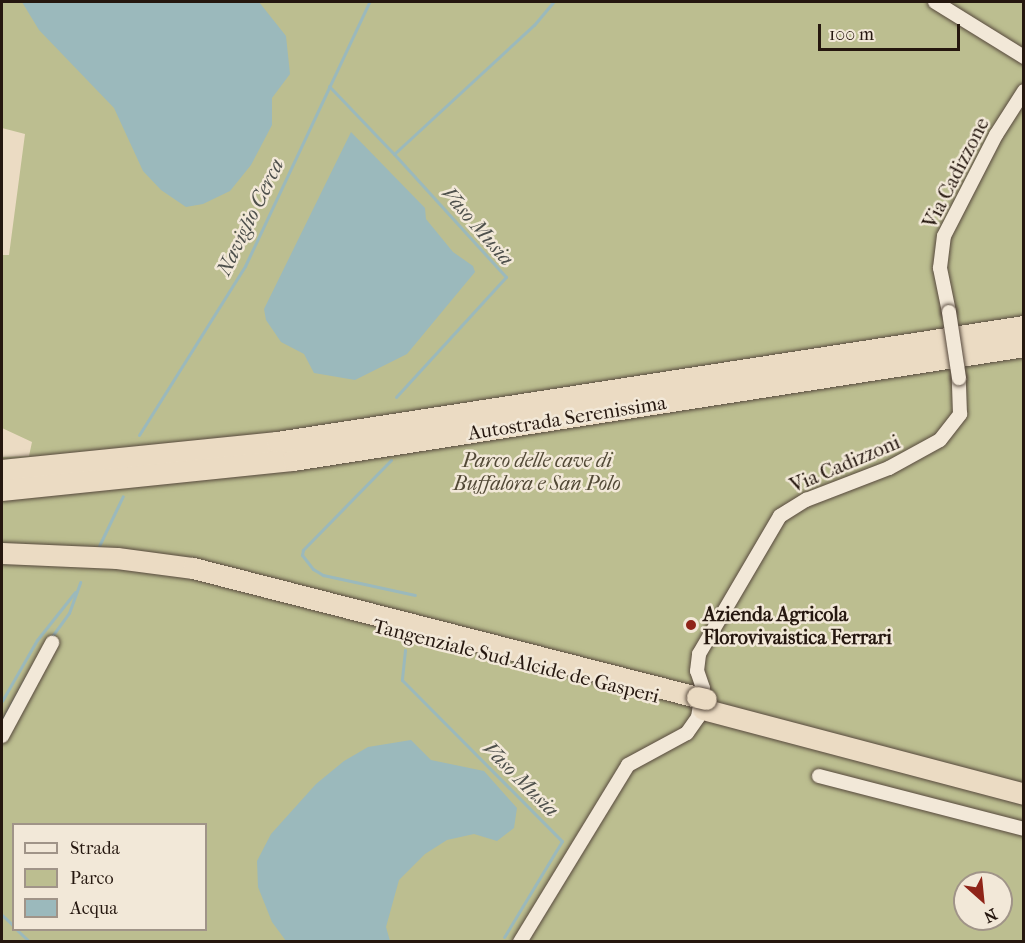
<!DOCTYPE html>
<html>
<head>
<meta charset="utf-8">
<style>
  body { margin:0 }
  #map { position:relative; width:1025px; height:943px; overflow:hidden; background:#ebdbc3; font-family:"IM FELL French Canon",serif }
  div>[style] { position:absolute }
  .green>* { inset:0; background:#bcbe90 }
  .water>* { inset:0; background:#9bb9bc }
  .stream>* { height:3px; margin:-1.5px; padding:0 1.5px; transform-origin:1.5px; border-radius:1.5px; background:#9bb9bc }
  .roads { filter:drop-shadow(0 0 2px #56483c) drop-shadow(0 0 2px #56483c) }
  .minor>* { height:14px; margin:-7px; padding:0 7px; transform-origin:7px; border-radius:7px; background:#f2e8d8 }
  .highway>* { height:21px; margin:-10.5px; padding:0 10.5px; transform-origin:10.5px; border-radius:10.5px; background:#ebdbc3 }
  .bridges { filter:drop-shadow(0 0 2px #56483c) drop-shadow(0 0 2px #56483c) }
  .minor-bridge>* { height:14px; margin:-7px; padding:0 7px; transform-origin:7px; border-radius:7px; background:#f2e8d8 }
  .highway-bridge>* { height:21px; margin:-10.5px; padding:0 10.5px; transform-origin:10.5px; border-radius:10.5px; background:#ebdbc3 }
  .dots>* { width:16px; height:16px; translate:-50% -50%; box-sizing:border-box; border:3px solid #f2e8d8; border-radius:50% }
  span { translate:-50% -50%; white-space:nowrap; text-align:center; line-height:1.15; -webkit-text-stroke:5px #f2e8d8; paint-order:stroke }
  .street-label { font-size:20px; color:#25170f }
  .park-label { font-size:20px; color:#524936; font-style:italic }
  .poi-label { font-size:20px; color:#25170f; font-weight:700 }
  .left { translate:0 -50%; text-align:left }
  .water-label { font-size:21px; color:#4e504c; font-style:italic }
  .frame { position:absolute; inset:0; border:3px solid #25170f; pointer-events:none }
  .legend { position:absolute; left:12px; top:823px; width:195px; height:108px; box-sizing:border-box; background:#f2e8d8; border:2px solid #a09488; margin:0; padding:8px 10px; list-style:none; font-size:18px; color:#25170f }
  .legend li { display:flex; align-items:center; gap:12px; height:30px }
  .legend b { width:30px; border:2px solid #a09488 }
  .north { position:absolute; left:953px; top:871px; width:60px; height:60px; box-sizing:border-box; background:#f2e8d8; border:2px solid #a09488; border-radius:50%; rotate:153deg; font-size:16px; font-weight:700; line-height:24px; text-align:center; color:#25170f }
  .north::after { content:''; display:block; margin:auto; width:21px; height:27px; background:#8f2418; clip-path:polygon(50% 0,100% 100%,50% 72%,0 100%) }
  .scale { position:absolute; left:818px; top:24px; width:142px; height:27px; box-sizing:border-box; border:3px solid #25170f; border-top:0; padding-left:8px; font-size:18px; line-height:21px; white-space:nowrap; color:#25170f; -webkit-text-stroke:4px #f2e8d8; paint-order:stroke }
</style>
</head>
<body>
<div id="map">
  <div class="green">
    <div style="clip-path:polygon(evenodd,2px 2px,1023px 2px,1023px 941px,2px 941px,2px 457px,29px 456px,32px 442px,2px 428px,2px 255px,9px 255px,25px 134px,2px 128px,2px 2px,14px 824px,206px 824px,206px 930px,14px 930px,14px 824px,2px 2px,965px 883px,1001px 883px,1001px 919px,965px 919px,965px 883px)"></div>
  </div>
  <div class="water">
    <div style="clip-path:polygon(22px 2px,259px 2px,286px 36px,290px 74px,272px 98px,272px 125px,251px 165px,230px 191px,203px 204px,186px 207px,161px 190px,143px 171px,114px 108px,39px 30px)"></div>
    <div style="clip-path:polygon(351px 132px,425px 208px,426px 219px,453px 252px,473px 266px,475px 272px,407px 354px,355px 380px,314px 373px,304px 354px,281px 342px,266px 320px,264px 309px)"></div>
    <div style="clip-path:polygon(411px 740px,431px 760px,484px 771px,517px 808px,514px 828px,497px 841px,474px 834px,447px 840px,425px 854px,399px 880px,386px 927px,390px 941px,286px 941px,272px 922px,258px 887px,257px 861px,271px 834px,316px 784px,344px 761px,368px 747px)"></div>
  </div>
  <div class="stream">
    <div style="left:329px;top:86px;width:94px;rotate:46.3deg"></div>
    <div style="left:396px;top:397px;width:163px;rotate:-47.5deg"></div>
    <div style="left:506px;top:277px;width:166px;rotate:-132.3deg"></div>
    <div style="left:394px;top:154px;width:190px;rotate:-42.7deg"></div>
    <div style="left:534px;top:25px;width:30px;rotate:-50deg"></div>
    <div style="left:139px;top:435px;width:199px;rotate:-57.9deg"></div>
    <div style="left:245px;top:266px;width:292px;rotate:-64.8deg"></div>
    <div style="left:391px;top:460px;width:126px;rotate:134.4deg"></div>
    <div style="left:303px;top:550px;width:5px;rotate:101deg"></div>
    <div style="left:302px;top:555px;width:18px;rotate:52deg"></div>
    <div style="left:313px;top:569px;width:12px;rotate:31deg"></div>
    <div style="left:323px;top:575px;width:94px;rotate:12.3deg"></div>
    <div style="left:99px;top:546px;width:55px;rotate:-64.4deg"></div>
    <div style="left:50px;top:639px;width:32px;rotate:-54deg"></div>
    <div style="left:69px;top:613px;width:33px;rotate:-70deg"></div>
    <div style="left:405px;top:650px;width:30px;rotate:96deg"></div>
    <div style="left:402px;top:680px;width:227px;rotate:45.2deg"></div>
    <div style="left:562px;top:841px;width:112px;rotate:121.1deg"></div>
    <div style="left:2px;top:701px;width:70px;rotate:-60.2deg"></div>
    <div style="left:37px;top:640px;width:61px;rotate:-51.6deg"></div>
    <div style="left:2px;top:721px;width:64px;rotate:-61deg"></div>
    <div style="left:2px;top:915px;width:16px;rotate:43deg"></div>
    <div style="left:17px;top:930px;width:18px;rotate:43deg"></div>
  </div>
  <div class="roads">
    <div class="minor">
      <div style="left:935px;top:2px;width:105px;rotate:31.7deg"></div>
      <div style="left:949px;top:312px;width:45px;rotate:-101.6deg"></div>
      <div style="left:940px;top:268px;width:32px;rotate:-83deg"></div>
      <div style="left:944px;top:236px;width:114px;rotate:-62.8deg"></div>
      <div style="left:996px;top:135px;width:52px;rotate:-57.5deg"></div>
      <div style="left:2px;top:736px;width:106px;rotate:-61.7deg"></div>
      <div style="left:819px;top:776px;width:212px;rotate:14.5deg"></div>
      <div style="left:520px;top:942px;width:207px;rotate:-58.6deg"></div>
      <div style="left:628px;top:765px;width:67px;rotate:-28.5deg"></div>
      <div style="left:687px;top:733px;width:19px;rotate:-55deg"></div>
      <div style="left:698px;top:717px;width:29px;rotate:-80deg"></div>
      <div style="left:703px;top:688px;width:18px;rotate:-109deg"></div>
      <div style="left:697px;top:671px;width:17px;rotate:-83deg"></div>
      <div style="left:699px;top:654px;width:160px;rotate:-59.6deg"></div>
      <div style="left:780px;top:516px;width:31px;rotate:-32deg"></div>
      <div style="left:806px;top:500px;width:89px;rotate:-21.1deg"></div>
      <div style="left:889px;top:468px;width:58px;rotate:-28.8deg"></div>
      <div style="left:940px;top:440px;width:33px;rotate:-52deg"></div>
      <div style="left:960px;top:414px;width:36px;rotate:-92deg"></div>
    </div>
    <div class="highway">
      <div style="left:2px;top:470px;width:276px;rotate:-5.8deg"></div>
      <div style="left:277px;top:442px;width:756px;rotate:-8.83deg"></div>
      <div style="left:2px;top:490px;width:293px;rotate:-5.9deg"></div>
      <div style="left:293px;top:460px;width:740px;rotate:-8.86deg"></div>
      <div style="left:2px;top:553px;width:115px;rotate:2.5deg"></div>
      <div style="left:117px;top:558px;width:77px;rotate:7.5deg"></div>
      <div style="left:193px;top:568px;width:520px;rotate:14.36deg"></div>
      <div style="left:703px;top:709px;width:332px;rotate:14.8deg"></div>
    </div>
  </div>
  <div class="bridges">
    <div class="minor-bridge">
      <div style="left:949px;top:312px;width:67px;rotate:81.4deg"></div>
    </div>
    <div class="highway-bridge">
      <div style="left:697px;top:697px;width:9px;rotate:13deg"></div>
    </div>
  </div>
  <div class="dots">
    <div style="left:691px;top:625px;background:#8f2418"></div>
  </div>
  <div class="street-label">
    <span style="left:956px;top:173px;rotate:-63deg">Via Cadizzone</span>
    <span style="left:567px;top:418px;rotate:-9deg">Autostrada Serenissima</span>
    <span style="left:845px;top:464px;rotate:-23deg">Via Cadizzoni</span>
    <span style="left:516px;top:661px;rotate:14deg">Tangenziale Sud Alcide de Gasperi</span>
  </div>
  <div class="park-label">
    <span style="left:537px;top:472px">Parco delle cave di<br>Buffalora e San Polo</span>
  </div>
  <div class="poi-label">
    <span class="left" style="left:703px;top:626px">Azienda Agricola<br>Florovivaistica Ferrari</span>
  </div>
  <div class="water-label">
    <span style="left:250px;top:217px;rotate:-64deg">Naviglio Cerca</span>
    <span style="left:478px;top:226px;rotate:49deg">Vaso Musia</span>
    <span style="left:521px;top:779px;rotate:45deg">Vaso Musia</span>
  </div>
  <div class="frame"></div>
  <ul class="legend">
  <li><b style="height:8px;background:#f2e8d8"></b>Strada</li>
  <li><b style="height:16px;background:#bcbe90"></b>Parco</li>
  <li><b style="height:16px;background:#9bb9bc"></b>Acqua</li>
  </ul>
  <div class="north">N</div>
  <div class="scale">100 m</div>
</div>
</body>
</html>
